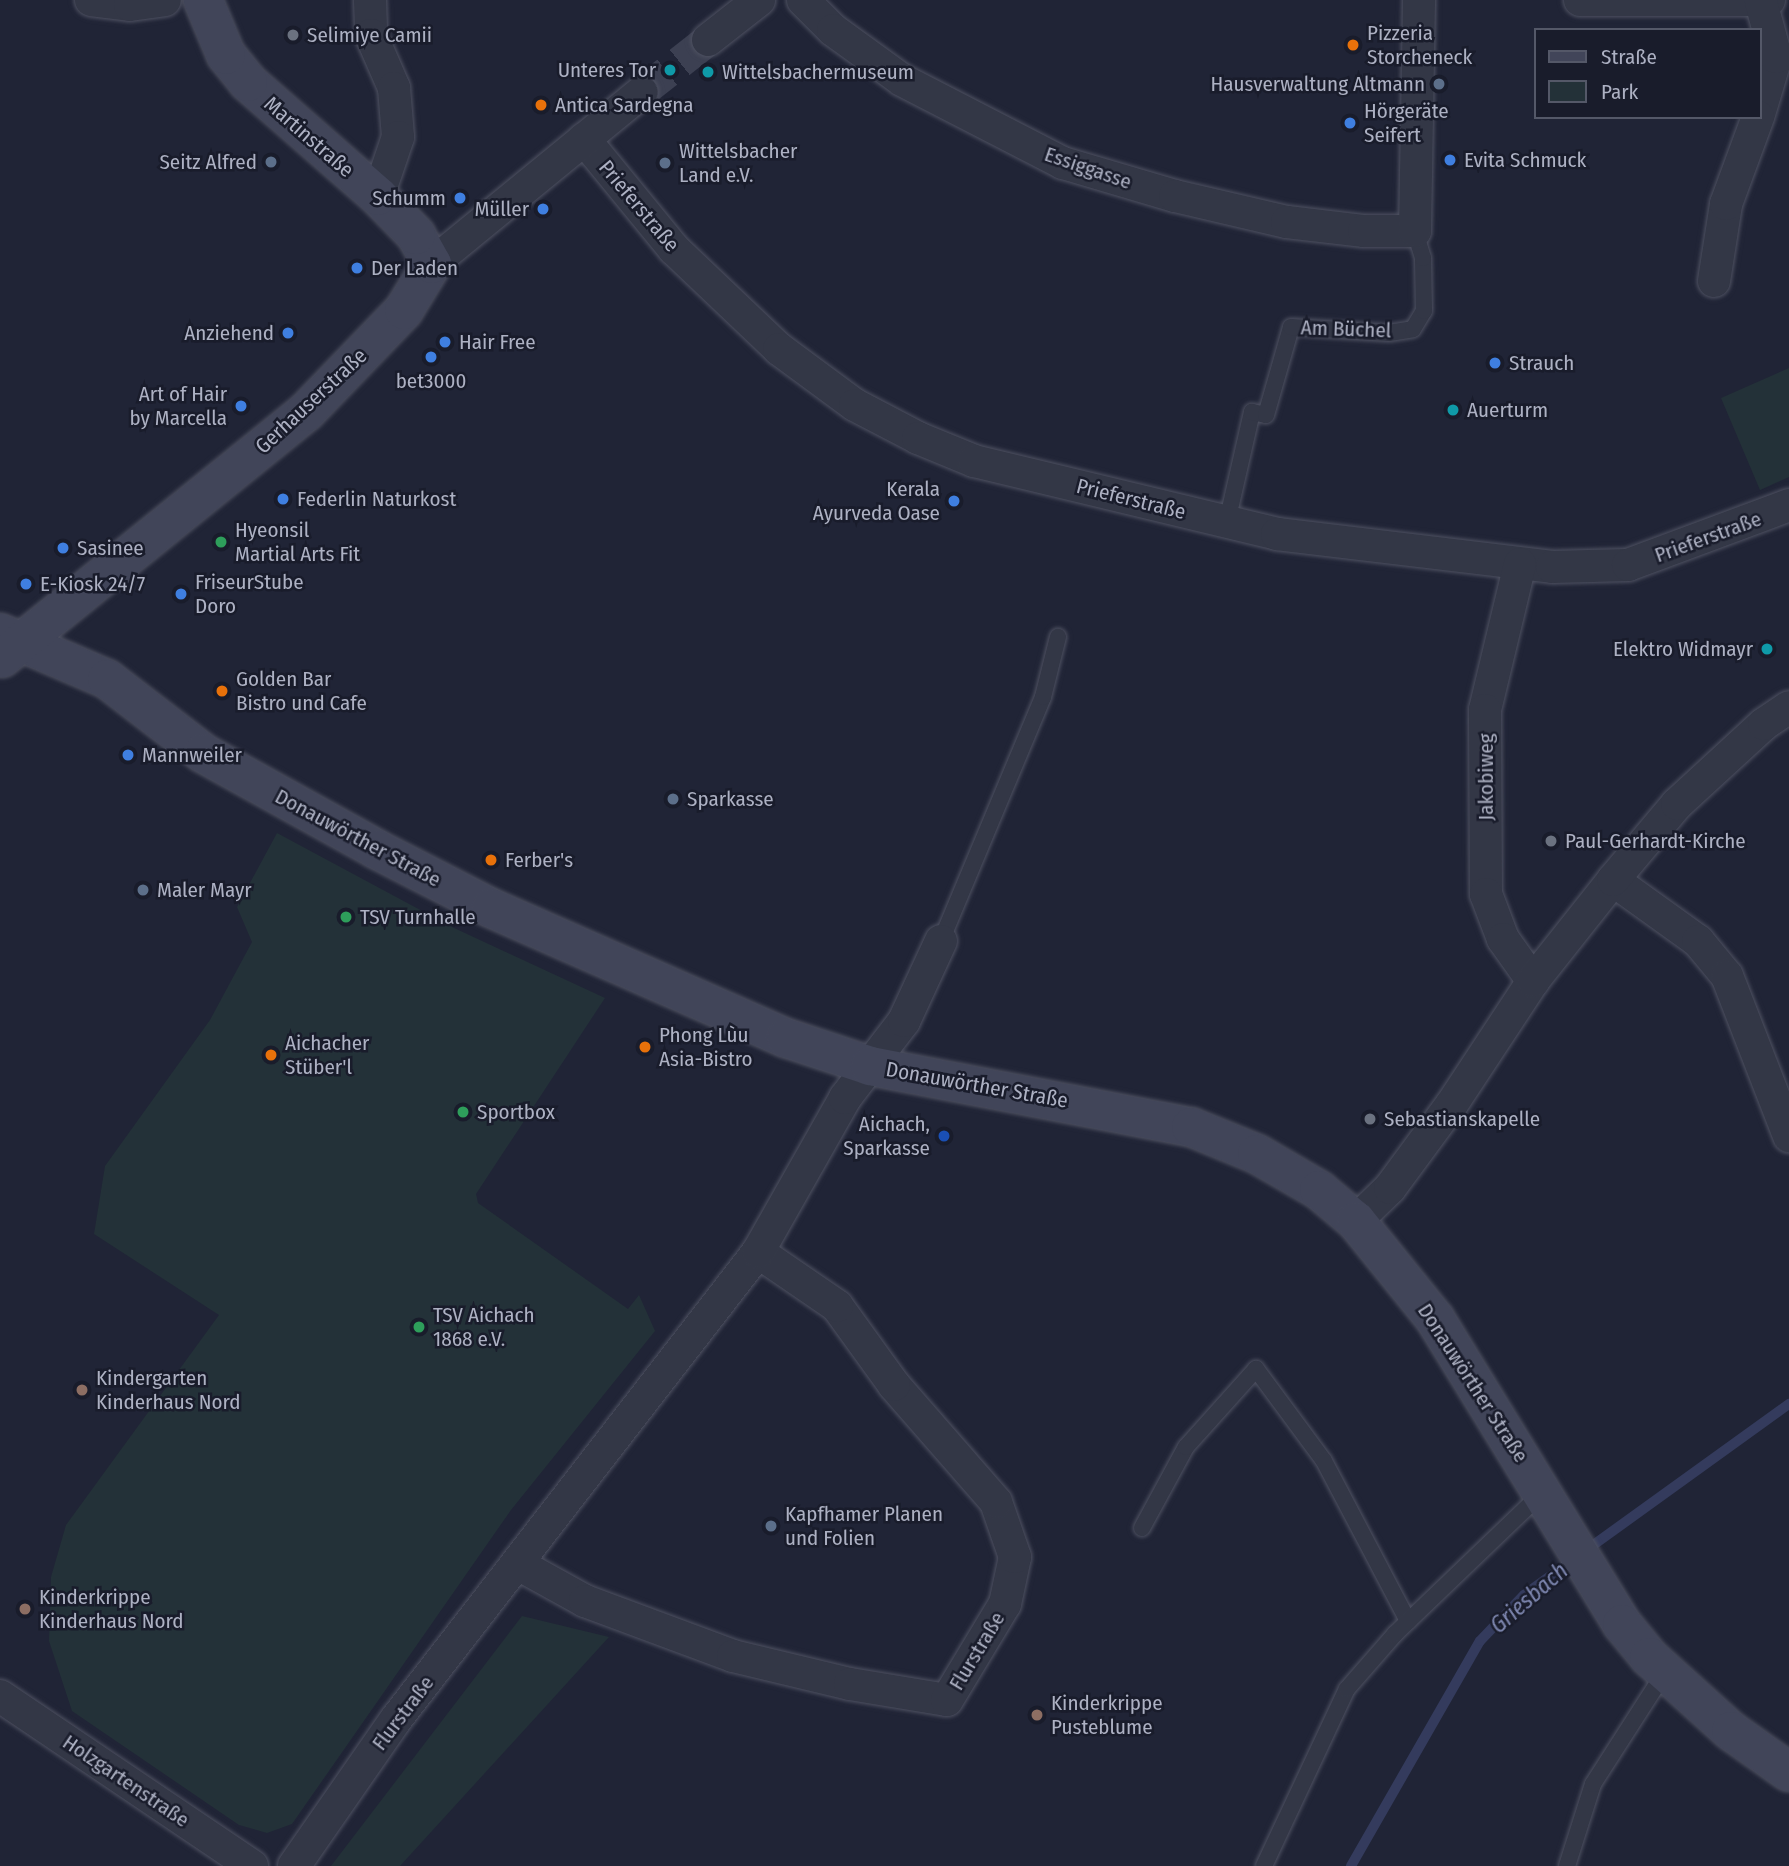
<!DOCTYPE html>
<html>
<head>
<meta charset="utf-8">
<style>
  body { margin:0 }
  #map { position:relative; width:1789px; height:1866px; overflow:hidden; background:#202436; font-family:"Fira Sans Condensed",sans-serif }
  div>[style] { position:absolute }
  .green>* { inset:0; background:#233138 }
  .stream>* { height:10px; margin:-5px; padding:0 5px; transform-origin:5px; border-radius:5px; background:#343b5d }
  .street-tunnel>* { height:32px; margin-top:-16px; transform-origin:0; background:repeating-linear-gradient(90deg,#3c4052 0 32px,transparent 0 48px) }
  .roads { filter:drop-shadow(0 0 2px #4e5161) drop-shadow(0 0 2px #4e5161) }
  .lane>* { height:16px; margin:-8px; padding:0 8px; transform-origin:8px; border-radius:8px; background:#333746 }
  .street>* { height:32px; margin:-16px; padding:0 16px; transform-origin:16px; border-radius:16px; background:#333746 }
  .secondary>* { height:38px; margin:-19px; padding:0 19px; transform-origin:19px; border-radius:19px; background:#414559 }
  .dots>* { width:19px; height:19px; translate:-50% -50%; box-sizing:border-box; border:4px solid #191c2b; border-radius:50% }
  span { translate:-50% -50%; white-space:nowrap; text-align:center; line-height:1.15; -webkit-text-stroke:5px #191c2b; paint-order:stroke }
  .poi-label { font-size:21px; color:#adb1c3 }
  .left { translate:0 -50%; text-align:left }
  .right { translate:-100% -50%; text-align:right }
  .street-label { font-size:21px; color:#adb1c3 }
  .water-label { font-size:23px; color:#7e87b0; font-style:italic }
  .legend { position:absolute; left:1534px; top:28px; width:228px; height:91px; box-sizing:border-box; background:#191c2b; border:2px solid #545868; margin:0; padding:9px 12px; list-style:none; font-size:21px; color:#adb1c3 }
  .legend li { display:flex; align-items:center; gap:14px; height:35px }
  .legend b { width:35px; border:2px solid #545868 }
</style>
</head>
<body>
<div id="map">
  <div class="green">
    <div style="clip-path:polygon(1789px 368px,1789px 477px,1760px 490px,1721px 398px)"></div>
    <div style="clip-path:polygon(277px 833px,452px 927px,605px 998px,476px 1194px,478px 1203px,628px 1309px,639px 1295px,655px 1331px,511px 1510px,292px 1824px,267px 1833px,239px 1825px,72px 1711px,49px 1641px,51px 1577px,66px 1525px,219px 1315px,94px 1234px,105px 1166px,210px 1020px,252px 942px,237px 907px)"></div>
    <div style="clip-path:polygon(522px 1616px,609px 1637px,400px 1866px,331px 1866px)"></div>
  </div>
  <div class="stream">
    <div style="left:1351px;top:1866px;width:259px;rotate:-60.2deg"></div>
    <div style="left:1480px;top:1641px;width:64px;rotate:-46.3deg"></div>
    <div style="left:1524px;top:1595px;width:327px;rotate:-35.8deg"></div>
  </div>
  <div class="street-tunnel">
    <div style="left:642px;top:92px;width:84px;rotate:-38.2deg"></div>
  </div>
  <div class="roads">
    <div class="lane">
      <div style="left:1227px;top:522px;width:113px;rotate:-77.2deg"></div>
      <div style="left:1252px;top:412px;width:14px;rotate:12deg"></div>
      <div style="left:1266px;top:415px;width:91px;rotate:-74.1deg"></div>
      <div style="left:1291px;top:327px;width:98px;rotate:3.5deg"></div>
      <div style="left:1389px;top:333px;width:24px;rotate:-9deg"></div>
      <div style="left:1413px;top:329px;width:21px;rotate:-59deg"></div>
      <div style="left:1424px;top:311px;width:53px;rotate:-91.1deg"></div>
      <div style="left:1423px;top:258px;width:28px;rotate:-107deg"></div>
      <div style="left:941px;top:941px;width:264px;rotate:-67.3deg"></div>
      <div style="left:1043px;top:697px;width:62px;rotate:-76deg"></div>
      <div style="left:1142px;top:1528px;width:92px;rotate:-61.5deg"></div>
      <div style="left:1186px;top:1447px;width:105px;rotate:-48.1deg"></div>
      <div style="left:1256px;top:1369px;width:114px;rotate:53.5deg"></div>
      <div style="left:1324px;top:1461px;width:181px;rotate:62.3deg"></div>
      <div style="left:1264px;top:1866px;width:195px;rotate:-64.9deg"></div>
      <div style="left:1347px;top:1689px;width:73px;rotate:-48.9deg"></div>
      <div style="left:1395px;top:1634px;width:205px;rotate:-43.8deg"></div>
      <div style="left:1567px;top:1866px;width:86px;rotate:-72.4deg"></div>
      <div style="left:1593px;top:1784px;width:133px;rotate:-57.3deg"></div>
    </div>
    <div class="street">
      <div style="left:91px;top:0;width:39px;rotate:7deg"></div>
      <div style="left:130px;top:5px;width:35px;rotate:-8deg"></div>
      <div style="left:370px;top:0;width:35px;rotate:88deg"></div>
      <div style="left:371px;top:35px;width:58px;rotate:66.5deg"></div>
      <div style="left:394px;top:88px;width:49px;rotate:85.3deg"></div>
      <div style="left:398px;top:137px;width:62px;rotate:108.7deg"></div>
      <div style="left:803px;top:0;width:42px;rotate:45deg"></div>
      <div style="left:833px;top:30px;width:85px;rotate:35.9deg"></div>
      <div style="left:902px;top:80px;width:181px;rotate:27.3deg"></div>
      <div style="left:1063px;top:163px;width:117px;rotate:16.4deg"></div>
      <div style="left:1175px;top:196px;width:115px;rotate:13.1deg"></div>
      <div style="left:1287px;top:222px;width:78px;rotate:6.7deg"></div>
      <div style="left:1364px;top:231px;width:51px"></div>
      <div style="left:1415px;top:231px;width:231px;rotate:-89deg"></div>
      <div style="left:1580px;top:0;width:189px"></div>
      <div style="left:708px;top:40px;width:65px;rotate:-38.1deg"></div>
      <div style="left:1759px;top:114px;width:59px;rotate:-73.4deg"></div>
      <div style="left:1776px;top:57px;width:57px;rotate:-105.3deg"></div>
      <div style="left:584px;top:139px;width:142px;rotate:50.7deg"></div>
      <div style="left:674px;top:249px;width:145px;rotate:43.6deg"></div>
      <div style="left:779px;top:349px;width:94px;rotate:36.4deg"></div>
      <div style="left:855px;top:405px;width:71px;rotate:27.6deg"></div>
      <div style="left:918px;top:438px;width:61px;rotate:22.3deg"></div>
      <div style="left:974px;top:461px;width:312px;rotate:13.5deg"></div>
      <div style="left:1277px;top:534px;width:277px;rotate:6.8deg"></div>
      <div style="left:1552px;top:567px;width:76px;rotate:-1.5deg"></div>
      <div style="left:1628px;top:565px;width:172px;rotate:-20.4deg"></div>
      <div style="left:432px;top:264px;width:271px;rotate:-39.3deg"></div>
      <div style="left:1714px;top:281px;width:78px;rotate:-81.1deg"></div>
      <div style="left:1726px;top:204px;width:93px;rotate:-69.8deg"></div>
      <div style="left:1520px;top:564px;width:150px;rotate:103.5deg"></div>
      <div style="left:1485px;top:710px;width:184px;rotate:89.7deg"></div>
      <div style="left:1486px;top:894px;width:48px;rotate:69.3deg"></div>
      <div style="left:1503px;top:939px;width:52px;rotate:54.5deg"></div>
      <div style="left:1613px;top:880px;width:105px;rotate:35.7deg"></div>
      <div style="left:1698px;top:941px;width:45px;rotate:50.4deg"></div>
      <div style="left:1727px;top:976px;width:172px;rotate:68.8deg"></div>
      <div style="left:1356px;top:1221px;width:47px;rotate:-44.1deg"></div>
      <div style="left:1390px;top:1188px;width:104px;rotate:-53.6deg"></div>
      <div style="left:1452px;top:1104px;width:147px;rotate:-56.6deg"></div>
      <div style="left:1533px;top:981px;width:129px;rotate:-51.6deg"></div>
      <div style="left:1613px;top:880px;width:99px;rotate:-49.9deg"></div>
      <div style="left:1677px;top:804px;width:118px;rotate:-42.6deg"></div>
      <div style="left:1764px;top:724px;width:30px;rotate:-34deg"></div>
      <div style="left:518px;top:1564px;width:77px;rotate:28.9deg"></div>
      <div style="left:585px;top:1601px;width:158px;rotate:20.4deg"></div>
      <div style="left:733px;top:1656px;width:120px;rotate:13.5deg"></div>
      <div style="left:850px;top:1684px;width:98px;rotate:9.4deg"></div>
      <div style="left:947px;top:1700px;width:112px;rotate:-58.9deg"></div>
      <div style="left:1005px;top:1604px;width:48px;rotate:-78deg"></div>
      <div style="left:1015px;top:1557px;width:58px;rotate:-109.1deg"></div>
      <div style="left:996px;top:1502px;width:155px;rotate:-131.1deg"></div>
      <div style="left:894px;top:1385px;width:97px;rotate:-125.8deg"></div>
      <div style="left:837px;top:1306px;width:96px;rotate:-145.6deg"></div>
      <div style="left:0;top:1696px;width:304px;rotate:34deg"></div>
      <div style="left:294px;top:1866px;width:180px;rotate:-55.2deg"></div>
      <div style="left:397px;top:1718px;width:589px;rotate:-52.24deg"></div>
      <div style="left:758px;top:1252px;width:177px;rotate:-60.5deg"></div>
      <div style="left:845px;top:1098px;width:97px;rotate:-52.5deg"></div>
      <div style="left:904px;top:1021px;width:88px;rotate:-65.2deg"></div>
    </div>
    <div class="secondary">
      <div style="left:0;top:633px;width:116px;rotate:23.3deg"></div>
      <div style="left:107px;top:679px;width:121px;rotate:37.6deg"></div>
      <div style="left:203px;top:753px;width:198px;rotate:29deg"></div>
      <div style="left:376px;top:849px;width:129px;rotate:27.2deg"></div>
      <div style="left:491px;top:908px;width:322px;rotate:23.8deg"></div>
      <div style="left:786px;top:1038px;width:89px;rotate:18.4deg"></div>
      <div style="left:870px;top:1066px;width:327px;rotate:10.8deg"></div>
      <div style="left:1191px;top:1127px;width:71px;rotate:22.2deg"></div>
      <div style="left:1257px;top:1154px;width:72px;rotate:30.1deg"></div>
      <div style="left:1319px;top:1190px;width:48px;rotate:40deg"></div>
      <div style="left:1356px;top:1221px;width:126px;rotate:51.1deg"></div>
      <div style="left:1435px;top:1319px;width:358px;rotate:58.5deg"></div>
      <div style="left:1622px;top:1624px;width:43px;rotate:50.7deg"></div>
      <div style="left:1649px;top:1657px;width:110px;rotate:42.1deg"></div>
      <div style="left:1731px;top:1731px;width:71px;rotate:35.3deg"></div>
      <div style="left:2px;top:658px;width:391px;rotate:-39deg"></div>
      <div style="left:306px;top:412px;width:141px;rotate:-46.1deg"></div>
      <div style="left:404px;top:310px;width:54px;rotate:-58.7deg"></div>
      <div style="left:432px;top:264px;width:33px;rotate:-119deg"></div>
      <div style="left:416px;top:235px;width:54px;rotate:-134.3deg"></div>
      <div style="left:378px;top:196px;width:173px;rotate:-138.8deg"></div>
      <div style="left:248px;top:82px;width:35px;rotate:-129deg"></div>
      <div style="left:226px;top:55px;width:60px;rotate:-112.7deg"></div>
    </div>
  </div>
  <div class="dots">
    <div style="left:293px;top:35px;background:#6b7280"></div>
    <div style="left:1353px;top:45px;background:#e8710a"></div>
    <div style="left:670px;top:70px;background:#0f9aa8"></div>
    <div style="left:708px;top:72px;background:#0f9aa8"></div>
    <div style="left:1439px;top:84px;background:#5c6f8a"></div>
    <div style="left:541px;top:105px;background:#e8710a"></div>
    <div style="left:1350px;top:123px;background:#3f7fe0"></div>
    <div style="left:1450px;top:160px;background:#3f7fe0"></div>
    <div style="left:271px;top:162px;background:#5c6f8a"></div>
    <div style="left:665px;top:163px;background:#5c6f8a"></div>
    <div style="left:460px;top:198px;background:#3f7fe0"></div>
    <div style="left:543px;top:209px;background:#3f7fe0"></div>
    <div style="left:357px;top:268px;background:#3f7fe0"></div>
    <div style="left:288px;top:333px;background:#3f7fe0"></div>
    <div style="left:445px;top:342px;background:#3f7fe0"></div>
    <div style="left:431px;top:357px;background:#3f7fe0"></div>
    <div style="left:1495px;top:363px;background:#3f7fe0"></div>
    <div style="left:241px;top:406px;background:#3f7fe0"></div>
    <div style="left:1453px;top:410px;background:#0f9aa8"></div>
    <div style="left:283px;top:499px;background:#3f7fe0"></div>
    <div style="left:954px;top:501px;background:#3f7fe0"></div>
    <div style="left:221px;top:542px;background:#2e9e5b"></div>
    <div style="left:63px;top:548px;background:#3f7fe0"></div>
    <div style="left:26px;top:584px;background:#3f7fe0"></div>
    <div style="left:181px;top:594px;background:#3f7fe0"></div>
    <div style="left:1767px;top:649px;background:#0f9aa8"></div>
    <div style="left:222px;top:691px;background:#e8710a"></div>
    <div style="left:128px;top:755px;background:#3f7fe0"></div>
    <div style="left:673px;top:799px;background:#5c6f8a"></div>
    <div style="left:1551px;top:841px;background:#6b7280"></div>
    <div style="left:491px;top:860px;background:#e8710a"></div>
    <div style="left:143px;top:890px;background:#5c6f8a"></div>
    <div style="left:346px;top:917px;background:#2e9e5b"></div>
    <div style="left:645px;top:1047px;background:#e8710a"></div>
    <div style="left:271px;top:1055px;background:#e8710a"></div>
    <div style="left:463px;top:1112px;background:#2e9e5b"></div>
    <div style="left:1370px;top:1119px;background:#6b7280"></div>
    <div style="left:944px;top:1136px;background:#1a4fb4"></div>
    <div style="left:419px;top:1327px;background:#2e9e5b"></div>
    <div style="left:82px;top:1390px;background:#8d6e63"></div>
    <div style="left:771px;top:1526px;background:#5c6f8a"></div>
    <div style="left:25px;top:1609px;background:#8d6e63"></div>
    <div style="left:1037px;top:1715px;background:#8d6e63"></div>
  </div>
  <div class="poi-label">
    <span class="left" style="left:1367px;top:45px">Pizzeria<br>Storcheneck</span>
    <span class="left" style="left:307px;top:35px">Selimiye Camii</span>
    <span class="right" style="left:656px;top:70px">Unteres Tor</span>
    <span class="left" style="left:722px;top:72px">Wittelsbachermuseum</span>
    <span class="right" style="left:1425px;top:84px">Hausverwaltung Altmann</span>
    <span class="left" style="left:555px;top:105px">Antica Sardegna</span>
    <span class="left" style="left:1364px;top:123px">Hörgeräte<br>Seifert</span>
    <span class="left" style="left:679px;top:163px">Wittelsbacher<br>Land e.V.</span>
    <span class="left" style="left:1464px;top:160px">Evita Schmuck</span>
    <span class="right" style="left:257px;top:162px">Seitz Alfred</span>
    <span class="right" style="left:446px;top:198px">Schumm</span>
    <span class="right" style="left:529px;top:209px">Müller</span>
    <span class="left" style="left:371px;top:268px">Der Laden</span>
    <span class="right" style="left:274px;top:333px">Anziehend</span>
    <span class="left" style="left:459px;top:342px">Hair Free</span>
    <span class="left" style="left:1509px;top:363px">Strauch</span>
    <span style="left:431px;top:381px">bet3000</span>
    <span class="right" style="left:227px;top:406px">Art of Hair<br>by Marcella</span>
    <span class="left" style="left:1467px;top:410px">Auerturm</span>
    <span class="right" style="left:940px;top:501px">Kerala<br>Ayurveda Oase</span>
    <span class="left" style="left:297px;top:499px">Federlin Naturkost</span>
    <span class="left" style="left:235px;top:542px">Hyeonsil<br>Martial Arts Fit</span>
    <span class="left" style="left:77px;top:548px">Sasinee</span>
    <span class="left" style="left:195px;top:594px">FriseurStube<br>Doro</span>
    <span class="left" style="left:40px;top:584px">E-Kiosk 24/7</span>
    <span class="right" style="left:1753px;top:649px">Elektro Widmayr</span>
    <span class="left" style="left:236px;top:691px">Golden Bar<br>Bistro und Cafe</span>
    <span class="left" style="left:142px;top:755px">Mannweiler</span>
    <span class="left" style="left:687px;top:799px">Sparkasse</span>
    <span class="left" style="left:1565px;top:841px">Paul-Gerhardt-Kirche</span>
    <span class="left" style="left:505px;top:860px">Ferber's</span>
    <span class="left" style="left:157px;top:890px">Maler Mayr</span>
    <span class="left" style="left:360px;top:917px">TSV Turnhalle</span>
    <span class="left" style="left:659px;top:1047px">Phong Lùu<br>Asia-Bistro</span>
    <span class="left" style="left:285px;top:1055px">Aichacher<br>Stüber'l</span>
    <span class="left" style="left:477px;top:1112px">Sportbox</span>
    <span class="left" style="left:1384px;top:1119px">Sebastianskapelle</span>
    <span class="right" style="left:930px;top:1136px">Aichach,<br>Sparkasse</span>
    <span class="left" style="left:433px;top:1327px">TSV Aichach<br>1868 e.V.</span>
    <span class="left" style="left:96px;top:1390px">Kindergarten<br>Kinderhaus Nord</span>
    <span class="left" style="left:785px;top:1526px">Kapfhamer Planen<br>und Folien</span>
    <span class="left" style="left:39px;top:1609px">Kinderkrippe<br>Kinderhaus Nord</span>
    <span class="left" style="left:1051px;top:1715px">Kinderkrippe<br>Pusteblume</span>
  </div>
  <div class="street-label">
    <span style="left:309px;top:137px;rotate:41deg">Martinstraße</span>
    <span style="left:1088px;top:168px;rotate:19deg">Essiggasse</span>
    <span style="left:639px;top:206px;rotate:50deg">Prieferstraße</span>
    <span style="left:1346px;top:329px;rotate:2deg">Am Büchel</span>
    <span style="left:311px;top:401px;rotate:-43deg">Gerhauserstraße</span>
    <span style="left:1131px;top:499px;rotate:14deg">Prieferstraße</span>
    <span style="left:1708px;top:537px;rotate:-20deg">Prieferstraße</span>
    <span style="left:1486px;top:777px;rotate:-90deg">Jakobiweg</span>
    <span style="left:358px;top:838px;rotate:28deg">Donauwörther Straße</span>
    <span style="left:977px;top:1085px;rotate:10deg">Donauwörther Straße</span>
    <span style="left:1473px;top:1383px;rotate:57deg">Donauwörther Straße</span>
    <span style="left:977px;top:1651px;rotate:-59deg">Flurstraße</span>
    <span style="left:403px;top:1713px;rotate:-53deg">Flurstraße</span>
    <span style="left:126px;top:1781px;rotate:34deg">Holzgartenstraße</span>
  </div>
  <div class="water-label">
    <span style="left:1529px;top:1598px;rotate:-41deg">Griesbach</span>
  </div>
  <ul class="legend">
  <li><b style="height:9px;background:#414559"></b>Straße</li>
  <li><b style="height:19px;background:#233138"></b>Park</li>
  </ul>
</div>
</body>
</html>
